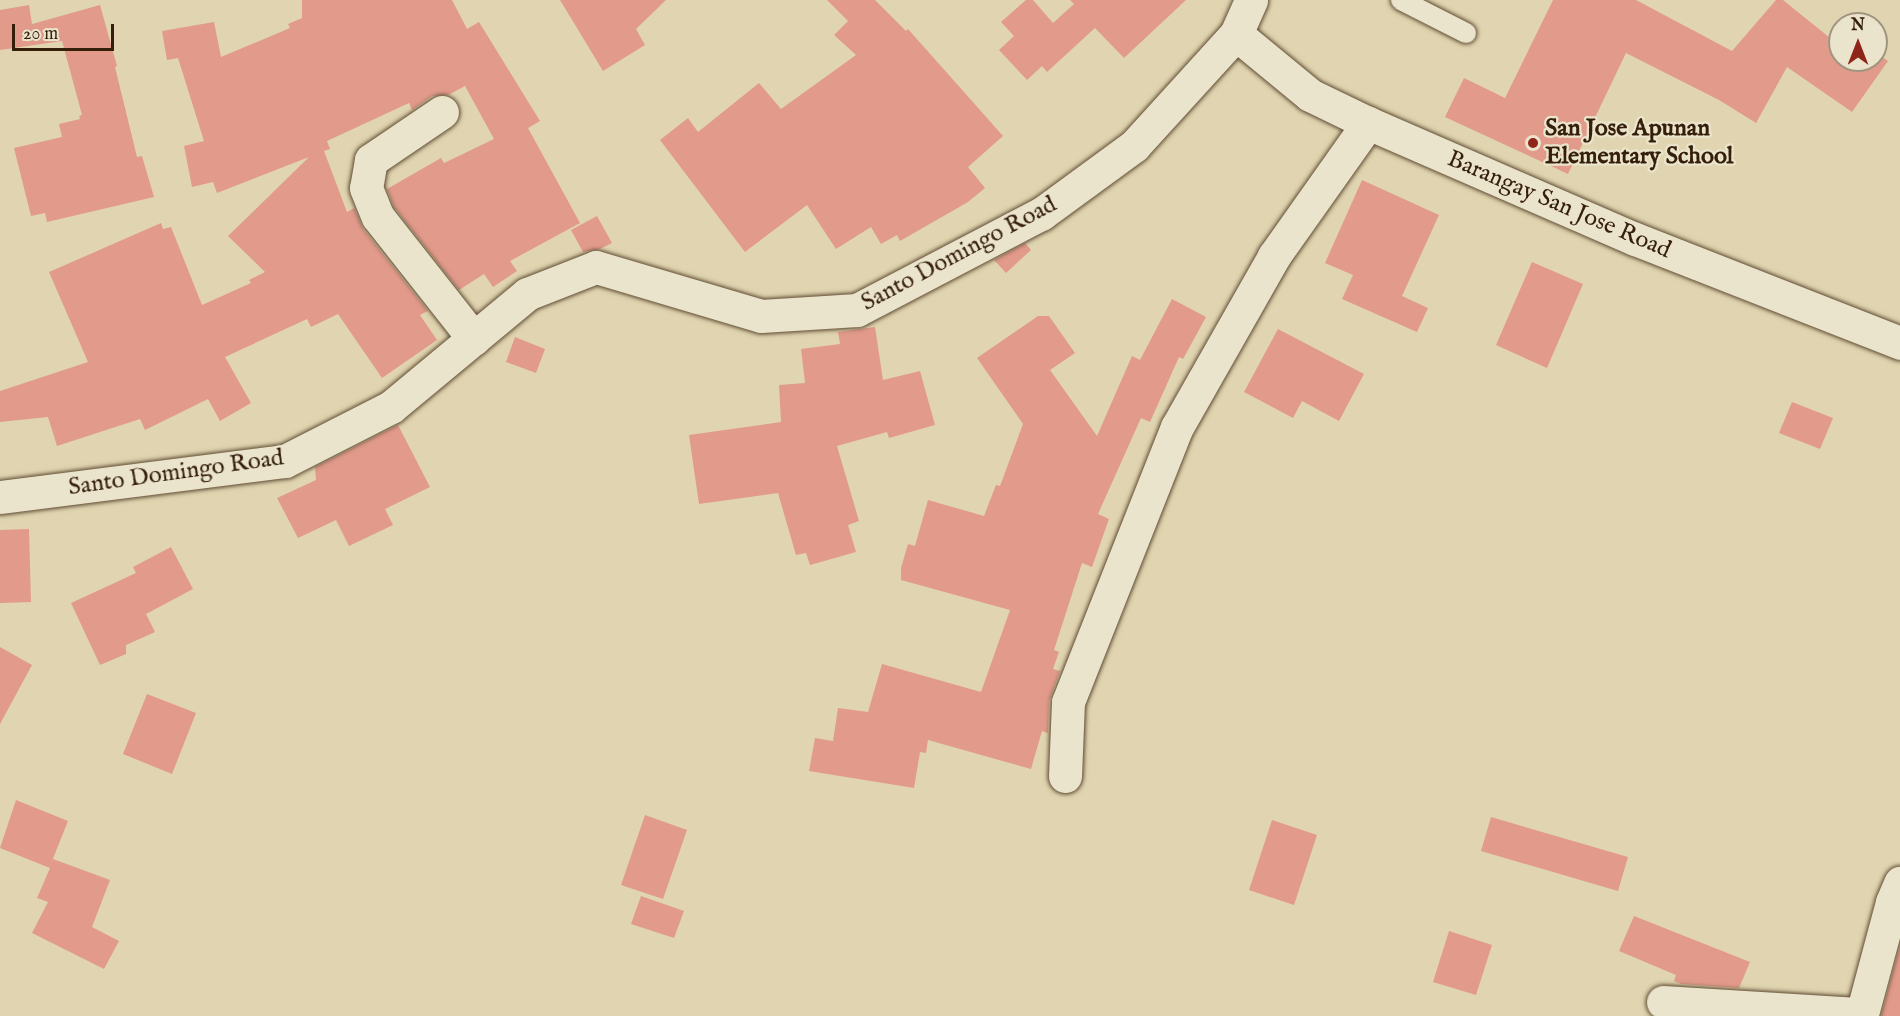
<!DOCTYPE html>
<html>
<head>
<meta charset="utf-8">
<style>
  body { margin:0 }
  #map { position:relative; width:1900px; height:1016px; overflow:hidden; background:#e0d5b0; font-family:"IM FELL English",serif }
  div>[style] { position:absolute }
  .building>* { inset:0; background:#e29a8b }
  .roads { filter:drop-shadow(0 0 2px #604c34) drop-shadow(0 0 2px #604c34) }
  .lane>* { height:20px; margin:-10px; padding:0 10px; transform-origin:10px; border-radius:10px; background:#ebe4cc }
  .street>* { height:33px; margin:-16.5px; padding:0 16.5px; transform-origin:16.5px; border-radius:16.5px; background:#ebe4cc }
  .secondary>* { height:33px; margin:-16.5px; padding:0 16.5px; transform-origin:16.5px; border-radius:16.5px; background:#ebe4cc }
  .dots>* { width:16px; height:16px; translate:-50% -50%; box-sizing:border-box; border:3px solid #ebe4cc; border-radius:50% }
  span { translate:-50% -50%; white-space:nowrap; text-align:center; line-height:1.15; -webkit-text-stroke:4.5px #ebe4cc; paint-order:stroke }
  .poi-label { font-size:24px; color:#351f0b; font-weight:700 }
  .left { translate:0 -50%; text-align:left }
  .street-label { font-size:24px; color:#351f0b }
  .north { position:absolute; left:1828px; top:12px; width:60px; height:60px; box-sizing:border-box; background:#ebe4cc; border:2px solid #a2957f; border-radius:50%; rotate:0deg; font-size:16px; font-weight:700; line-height:24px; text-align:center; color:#351f0b }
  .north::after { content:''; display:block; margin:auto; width:21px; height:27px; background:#8f2418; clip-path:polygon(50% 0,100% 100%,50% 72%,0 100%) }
  .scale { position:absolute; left:12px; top:24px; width:102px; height:27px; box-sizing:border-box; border:3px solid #351f0b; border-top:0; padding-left:8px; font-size:18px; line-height:21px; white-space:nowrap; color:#351f0b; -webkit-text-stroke:4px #ebe4cc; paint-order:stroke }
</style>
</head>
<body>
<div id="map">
  <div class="building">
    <div style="clip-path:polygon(302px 0,452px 0,467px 29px,479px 22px,540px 121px,528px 128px,580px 223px,510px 261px,517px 271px,493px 287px,484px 274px,459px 290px,394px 207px,387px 189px,441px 158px,444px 163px,494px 139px,465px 86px,448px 95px,432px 96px,412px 110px,409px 103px,327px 141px,330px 149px,324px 151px,347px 212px,354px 208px,363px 229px,428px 311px,420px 315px,437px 340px,382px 378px,338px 314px,311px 327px,307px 319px,225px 357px,251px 403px,220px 421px,208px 399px,145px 430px,140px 419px,57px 446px,48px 417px,0 422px,0 391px,88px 362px,49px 272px,161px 223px,163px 229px,171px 227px,202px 305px,251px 283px,249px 280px,265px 272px,228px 236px,309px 157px,217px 193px,213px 182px,192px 187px,184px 146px,204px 141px,178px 58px,167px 60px,162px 31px,214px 22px,221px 57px,290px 28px,288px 24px,302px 18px)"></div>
    <div style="clip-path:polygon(560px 0,666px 0,636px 29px,645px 45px,603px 71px)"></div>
    <div style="clip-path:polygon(827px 0,875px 0,906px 31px,908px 29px,1003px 136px,968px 167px,985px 188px,968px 202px,900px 241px,897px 235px,881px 244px,871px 227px,836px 249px,807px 205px,745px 252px,660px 140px,688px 118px,698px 132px,759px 83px,781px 109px,856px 55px,834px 35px,848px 21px)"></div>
    <div style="clip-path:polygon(1026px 0,1033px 0,1053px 23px,1074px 4px,1070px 0,1186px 0,1124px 58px,1095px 28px,1047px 72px,1042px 66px,1027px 80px,999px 50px,1014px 36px,1001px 22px)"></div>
    <div style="clip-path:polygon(1553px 0,1636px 0,1732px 51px,1776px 0,1783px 0,1835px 42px,1840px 34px,1840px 60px,1876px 60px,1876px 53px,1888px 61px,1852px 112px,1787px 67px,1756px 123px,1719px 100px,1626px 53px,1568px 174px,1445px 117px,1464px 78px,1505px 98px)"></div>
    <div style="clip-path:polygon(29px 5px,32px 24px,100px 5px,117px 66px,115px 67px,137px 157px,142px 156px,154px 197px,47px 222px,45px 213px,31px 216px,14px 148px,62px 137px,59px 124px,80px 119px,79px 116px,82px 115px,62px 41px,0 50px,0 10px)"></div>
    <div style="clip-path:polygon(1362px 180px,1439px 215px,1402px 296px,1428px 308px,1417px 332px,1342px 299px,1353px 275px,1325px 263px)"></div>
    <div style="clip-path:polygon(597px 216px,612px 243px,600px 249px,583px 252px,571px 230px)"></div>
    <div style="clip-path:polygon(1025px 243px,1031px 250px,1006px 273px,994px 260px)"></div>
    <div style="clip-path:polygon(1532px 262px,1583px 284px,1547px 368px,1496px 345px)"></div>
    <div style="clip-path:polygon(1172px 299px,1206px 317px,1183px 359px,1179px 357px,1150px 422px,1141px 418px,1098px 514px,1109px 519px,1092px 567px,1082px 563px,1054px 650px,1059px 652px,1053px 669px,1060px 671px,1049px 701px,1048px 733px,1042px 731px,1031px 769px,928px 740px,926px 753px,920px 752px,914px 788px,809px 771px,815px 738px,833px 741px,838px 708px,868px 712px,882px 664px,981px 692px,1010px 610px,901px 580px,901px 568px,908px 544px,915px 546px,928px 500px,984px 516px,996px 485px,1000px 486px,1023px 424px,977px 358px,1038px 316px,1049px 316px,1075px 353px,1050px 370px,1097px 436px,1132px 356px,1140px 360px)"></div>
    <div style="clip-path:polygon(875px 327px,883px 380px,920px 371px,935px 425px,889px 438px,887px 432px,837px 446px,859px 521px,848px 525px,856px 552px,810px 565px,806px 553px,796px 555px,778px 493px,699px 504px,689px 435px,781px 422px,779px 385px,805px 383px,801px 349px,840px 344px,838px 332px)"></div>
    <div style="clip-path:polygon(1278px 329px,1364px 374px,1339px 421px,1302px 401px,1293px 418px,1244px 392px)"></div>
    <div style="clip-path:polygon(515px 337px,545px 349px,536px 373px,506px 362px)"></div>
    <div style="clip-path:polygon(1792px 402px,1833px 418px,1820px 449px,1779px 433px)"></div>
    <div style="clip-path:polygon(398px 425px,430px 487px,385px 509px,393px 525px,349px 546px,336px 520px,298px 538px,277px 498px,316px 480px,315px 467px)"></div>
    <div style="clip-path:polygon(29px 529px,31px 602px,0 603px,0 530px)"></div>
    <div style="clip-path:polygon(171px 547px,193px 589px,146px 614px,155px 632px,126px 645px,126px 654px,100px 665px,71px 603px,136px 573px,133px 567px)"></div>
    <div style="clip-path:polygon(0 647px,32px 665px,0 724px)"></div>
    <div style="clip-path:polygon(147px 694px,196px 713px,172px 774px,123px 754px)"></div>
    <div style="clip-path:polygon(16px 800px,68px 821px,50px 866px,53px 859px,110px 880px,92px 927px,119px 941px,104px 969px,32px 933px,48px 902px,37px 898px,50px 868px,0 848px)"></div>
    <div style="clip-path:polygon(645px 815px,687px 830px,663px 899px,621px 885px)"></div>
    <div style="clip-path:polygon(1491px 817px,1628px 857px,1618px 891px,1481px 851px)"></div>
    <div style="clip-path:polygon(1272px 820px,1317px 835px,1294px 905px,1249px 890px)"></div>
    <div style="clip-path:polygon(641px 896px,684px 911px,674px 938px,631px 924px)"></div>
    <div style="clip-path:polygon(1634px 916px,1750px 962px,1739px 988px,1681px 984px,1674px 981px,1676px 975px,1619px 951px)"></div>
    <div style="clip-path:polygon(1449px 931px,1492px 945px,1476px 995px,1433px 982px)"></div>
    <div style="clip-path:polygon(1900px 945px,1900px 1016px,1881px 1016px)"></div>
  </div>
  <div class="roads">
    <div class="lane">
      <div style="left:1401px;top:0;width:73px;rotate:26.9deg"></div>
    </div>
    <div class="street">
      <div style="left:1236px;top:34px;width:96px;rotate:39.5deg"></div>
      <div style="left:1310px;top:95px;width:64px;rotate:25.8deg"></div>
      <div style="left:1368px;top:123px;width:291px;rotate:23.5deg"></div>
      <div style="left:1635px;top:239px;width:285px;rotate:21.4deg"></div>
      <div style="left:442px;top:112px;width:86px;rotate:145.9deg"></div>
      <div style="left:371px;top:160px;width:28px;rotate:100deg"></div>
      <div style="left:366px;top:188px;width:31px;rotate:68deg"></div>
      <div style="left:378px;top:217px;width:155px;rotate:51.8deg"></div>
      <div style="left:1065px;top:776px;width:74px;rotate:-87.7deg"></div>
      <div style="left:1068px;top:702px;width:296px;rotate:-68.4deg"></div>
      <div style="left:1177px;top:427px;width:197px;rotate:-60.4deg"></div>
      <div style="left:1274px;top:256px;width:163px;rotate:-54.7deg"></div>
      <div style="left:1663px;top:1002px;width:199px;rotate:3.5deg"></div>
      <div style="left:1862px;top:1014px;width:116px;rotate:-75deg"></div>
      <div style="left:1892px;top:902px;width:21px;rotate:-67deg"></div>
    </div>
    <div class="secondary">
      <div style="left:0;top:497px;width:287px;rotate:-7.2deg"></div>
      <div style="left:285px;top:461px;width:119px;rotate:-27deg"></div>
      <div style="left:391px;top:407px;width:177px;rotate:-39.7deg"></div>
      <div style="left:527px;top:294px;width:74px;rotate:-21.4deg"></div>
      <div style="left:596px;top:267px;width:172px;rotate:16.5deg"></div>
      <div style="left:761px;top:316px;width:96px;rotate:-3.6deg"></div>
      <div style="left:857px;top:310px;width:208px;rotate:-27.6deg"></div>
      <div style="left:1041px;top:214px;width:115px;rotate:-36.2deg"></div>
      <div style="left:1134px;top:146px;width:151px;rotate:-47.7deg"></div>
      <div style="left:1236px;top:34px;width:37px;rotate:-66deg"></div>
    </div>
  </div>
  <div class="dots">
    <div style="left:1533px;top:143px;background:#8f2418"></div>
  </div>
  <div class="poi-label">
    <span class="left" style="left:1545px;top:143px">San Jose Apunan<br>Elementary School</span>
  </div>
  <div class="street-label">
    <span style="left:1559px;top:205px;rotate:23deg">Barangay San Jose Road</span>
    <span style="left:959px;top:254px;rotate:-28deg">Santo Domingo Road</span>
    <span style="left:176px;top:473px;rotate:-8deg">Santo Domingo Road</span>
  </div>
  <div class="north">N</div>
  <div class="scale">20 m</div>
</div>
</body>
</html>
